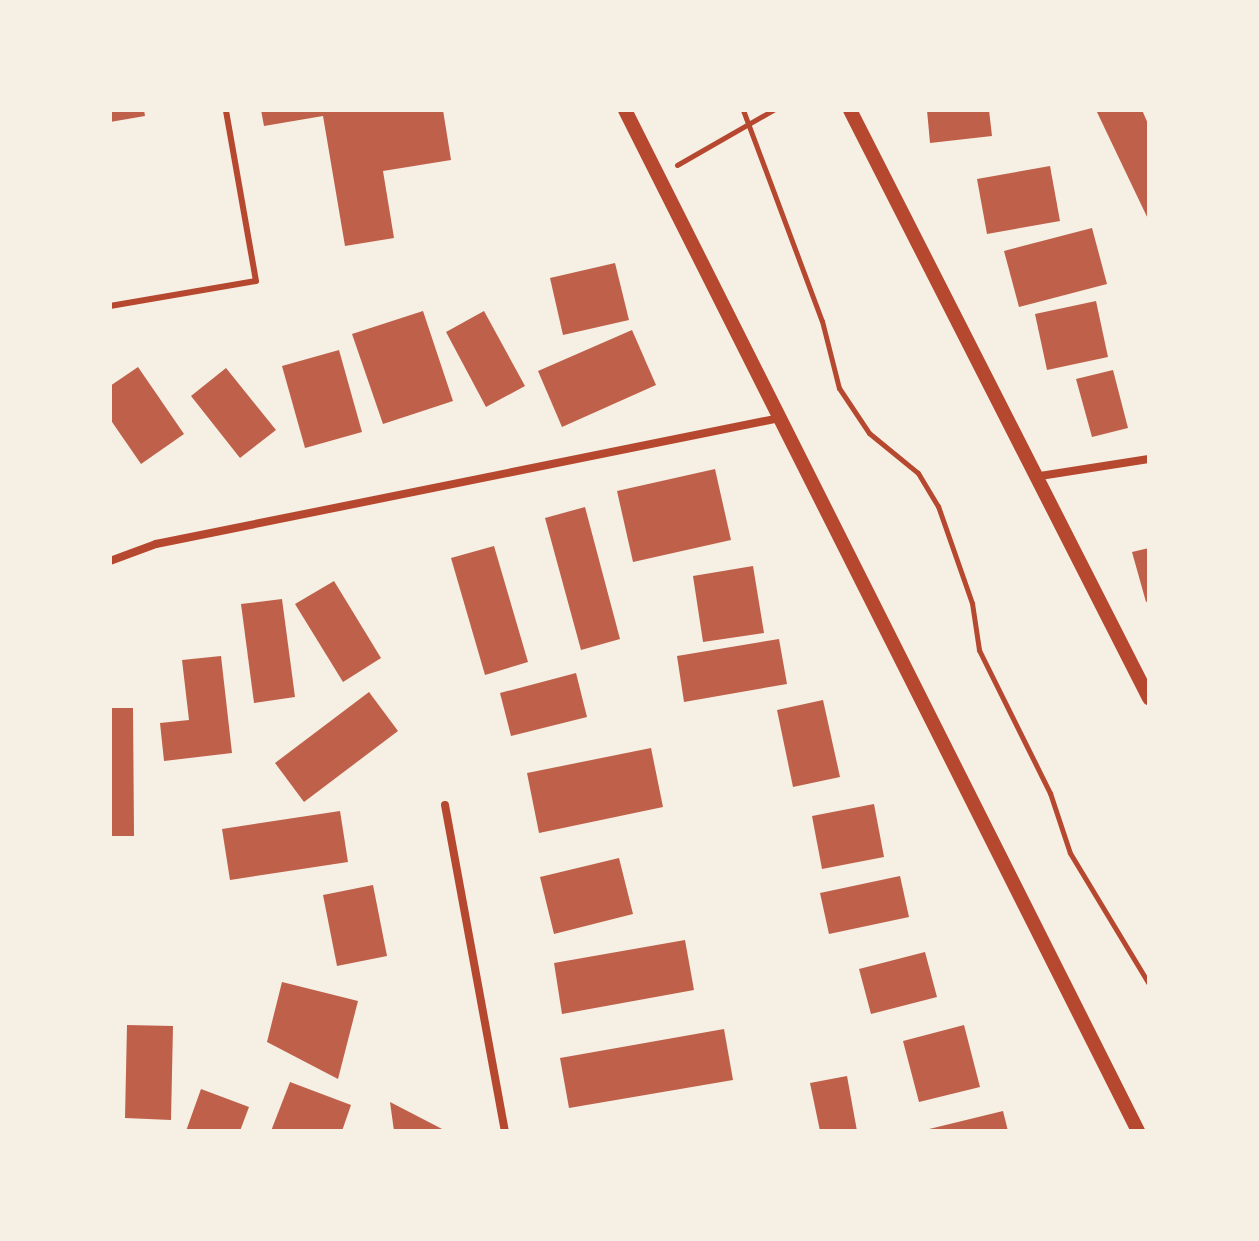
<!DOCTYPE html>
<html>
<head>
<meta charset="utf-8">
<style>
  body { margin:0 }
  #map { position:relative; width:1259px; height:1241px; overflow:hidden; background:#f6efe4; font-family:Signika,sans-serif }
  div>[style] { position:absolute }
  .building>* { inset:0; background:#bf614a }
  .path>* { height:5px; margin:-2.5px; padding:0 2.5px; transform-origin:2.5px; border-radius:2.5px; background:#b5482f }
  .service>* { height:6px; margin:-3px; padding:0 3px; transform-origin:3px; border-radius:3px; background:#b5482f }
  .minor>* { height:8px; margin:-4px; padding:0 4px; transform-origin:4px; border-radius:4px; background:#b5482f }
  .tertiary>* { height:14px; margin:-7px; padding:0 7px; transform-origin:7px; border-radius:7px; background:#b5482f }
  span { translate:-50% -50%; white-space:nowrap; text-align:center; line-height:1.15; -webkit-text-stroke:7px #f6efe4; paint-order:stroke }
  .frame { position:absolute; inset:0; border:112px solid #f6efe4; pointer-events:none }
</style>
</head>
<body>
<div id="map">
  <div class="building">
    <div style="clip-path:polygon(110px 110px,144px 110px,145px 116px,110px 122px)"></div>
    <div style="clip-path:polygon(261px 110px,443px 110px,451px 160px,383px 171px,394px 238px,345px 246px,323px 116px,264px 126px)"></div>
    <div style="clip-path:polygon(927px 110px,989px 110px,992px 136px,930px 143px)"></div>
    <div style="clip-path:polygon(1096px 110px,1142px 110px,1149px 126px,1149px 221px)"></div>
    <div style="clip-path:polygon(1050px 166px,1060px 221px,987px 234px,977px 179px)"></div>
    <div style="clip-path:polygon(1092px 228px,1107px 284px,1019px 307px,1004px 251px)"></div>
    <div style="clip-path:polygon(615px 263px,629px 320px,563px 335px,550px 278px)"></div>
    <div style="clip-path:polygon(1096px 301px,1108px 357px,1047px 370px,1035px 314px)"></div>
    <div style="clip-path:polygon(423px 311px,453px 401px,383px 424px,352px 334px)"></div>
    <div style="clip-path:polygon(484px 311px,525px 386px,486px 407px,446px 332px)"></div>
    <div style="clip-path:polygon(632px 330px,656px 385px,562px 427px,538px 371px)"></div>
    <div style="clip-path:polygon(339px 350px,362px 432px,305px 448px,282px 366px)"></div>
    <div style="clip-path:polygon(138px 367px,184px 434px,141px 464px,110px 419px,110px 386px)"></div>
    <div style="clip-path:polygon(226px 368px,276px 430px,240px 458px,191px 396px)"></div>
    <div style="clip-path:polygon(1113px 370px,1128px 428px,1092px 437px,1076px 379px)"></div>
    <div style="clip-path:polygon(715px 469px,731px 540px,633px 562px,617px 491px)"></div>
    <div style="clip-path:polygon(585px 507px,620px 639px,581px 650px,545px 518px)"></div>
    <div style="clip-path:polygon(494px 546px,528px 662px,485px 675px,451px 558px)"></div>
    <div style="clip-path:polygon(1149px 548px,1149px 601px,1146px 602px,1132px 552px)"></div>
    <div style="clip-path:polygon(753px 566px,764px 633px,703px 642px,693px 576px)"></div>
    <div style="clip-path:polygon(334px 581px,381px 658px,343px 682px,295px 604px)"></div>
    <div style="clip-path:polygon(282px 599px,295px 697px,254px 703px,241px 604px)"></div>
    <div style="clip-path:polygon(779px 639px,787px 684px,684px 702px,677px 656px)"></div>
    <div style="clip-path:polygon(221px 656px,232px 753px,164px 761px,160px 723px,189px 720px,182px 660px)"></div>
    <div style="clip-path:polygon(576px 673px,587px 717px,511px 736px,500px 693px)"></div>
    <div style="clip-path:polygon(369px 692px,398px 731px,304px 802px,275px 763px)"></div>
    <div style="clip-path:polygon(823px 700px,840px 777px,793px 787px,777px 710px)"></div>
    <div style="clip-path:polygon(110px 708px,133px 708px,134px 836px,110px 836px)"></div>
    <div style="clip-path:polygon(651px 748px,663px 807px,539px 833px,527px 773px)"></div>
    <div style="clip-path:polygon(874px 804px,884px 857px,822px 869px,812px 816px)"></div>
    <div style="clip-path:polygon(340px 811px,348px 862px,230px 880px,222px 829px)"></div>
    <div style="clip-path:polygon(619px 858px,633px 914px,554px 934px,540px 877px)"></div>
    <div style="clip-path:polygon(900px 876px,909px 917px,829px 934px,820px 893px)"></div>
    <div style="clip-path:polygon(373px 885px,387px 956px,337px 966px,323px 895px)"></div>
    <div style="clip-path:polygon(685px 940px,694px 990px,562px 1014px,554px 963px)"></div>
    <div style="clip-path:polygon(925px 952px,937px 997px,871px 1014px,859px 969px)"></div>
    <div style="clip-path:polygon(282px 982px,358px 1001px,338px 1079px,267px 1042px)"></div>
    <div style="clip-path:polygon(127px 1025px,173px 1026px,171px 1120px,125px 1118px)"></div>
    <div style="clip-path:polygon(964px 1025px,980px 1087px,919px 1102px,903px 1041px)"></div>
    <div style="clip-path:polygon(724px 1029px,733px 1080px,569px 1108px,560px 1058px)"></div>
    <div style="clip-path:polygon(847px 1076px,857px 1131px,820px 1131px,810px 1083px)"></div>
    <div style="clip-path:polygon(290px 1082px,351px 1105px,342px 1131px,271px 1131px)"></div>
    <div style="clip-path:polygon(201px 1089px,249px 1107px,240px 1131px,186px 1131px)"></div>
    <div style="clip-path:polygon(390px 1102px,446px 1131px,394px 1131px)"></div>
    <div style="clip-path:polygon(1003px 1111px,1008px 1131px,925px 1131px,925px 1130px)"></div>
  </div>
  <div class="path">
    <div style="left:743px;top:110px;width:225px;rotate:69.5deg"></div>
    <div style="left:822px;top:321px;width:69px;rotate:75.8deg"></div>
    <div style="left:839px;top:388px;width:54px;rotate:56.3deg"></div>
    <div style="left:869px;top:433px;width:63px;rotate:39.2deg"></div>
    <div style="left:918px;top:473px;width:39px;rotate:59deg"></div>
    <div style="left:938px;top:506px;width:103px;rotate:70.7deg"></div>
    <div style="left:972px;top:603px;width:48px;rotate:81.5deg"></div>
    <div style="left:979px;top:650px;width:160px;rotate:63.6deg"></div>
    <div style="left:1050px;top:793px;width:63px;rotate:71.6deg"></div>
    <div style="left:1070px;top:853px;width:153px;rotate:58.9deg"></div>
    <div style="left:677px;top:165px;width:111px;rotate:-29.8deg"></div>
  </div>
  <div class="service">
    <div style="left:110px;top:306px;width:148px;rotate:-9.7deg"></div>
    <div style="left:256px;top:281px;width:174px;rotate:-100deg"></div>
  </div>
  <div class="minor">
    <div style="left:1040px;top:476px;width:110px;rotate:-8.9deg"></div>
    <div style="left:110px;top:561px;width:49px;rotate:-20.3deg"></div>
    <div style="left:156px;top:544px;width:637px;rotate:-11.42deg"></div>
    <div style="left:445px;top:805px;width:331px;rotate:79.6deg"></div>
  </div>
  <div class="tertiary">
    <div style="left:625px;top:110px;width:1143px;rotate:63.32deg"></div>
    <div style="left:850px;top:110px;width:660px;rotate:63.05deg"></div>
  </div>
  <div class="frame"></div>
</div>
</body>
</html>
